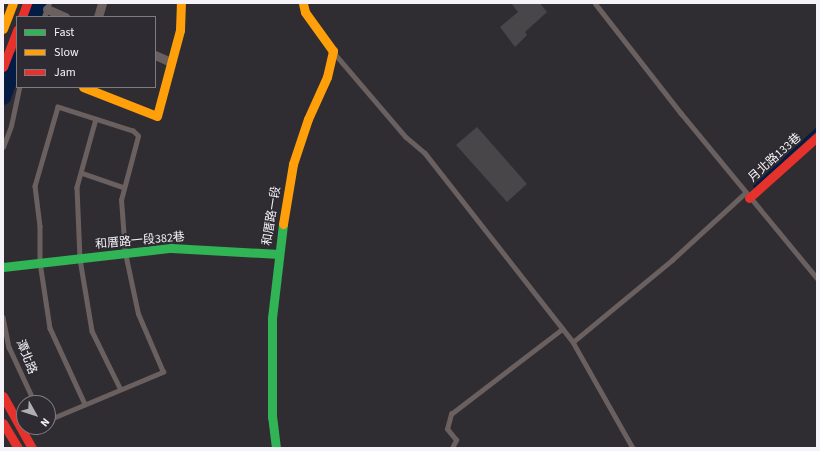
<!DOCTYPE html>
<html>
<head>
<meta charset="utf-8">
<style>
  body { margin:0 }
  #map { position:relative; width:820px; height:451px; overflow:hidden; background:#2f2d31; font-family:"Source Sans 3","Noto Sans TC",sans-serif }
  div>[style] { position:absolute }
  .stream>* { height:2.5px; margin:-1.25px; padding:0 1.25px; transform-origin:1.25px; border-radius:1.25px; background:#041b44 }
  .river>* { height:16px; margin:-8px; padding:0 8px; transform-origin:8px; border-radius:8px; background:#041b44 }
  .building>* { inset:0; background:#484649 }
  .lane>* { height:4.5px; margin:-2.25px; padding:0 2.25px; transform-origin:2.25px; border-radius:2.25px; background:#6b6060 }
  .street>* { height:9px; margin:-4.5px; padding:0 4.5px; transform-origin:4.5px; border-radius:4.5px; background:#6b6060 }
  .fast>* { height:9px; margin:-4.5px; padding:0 4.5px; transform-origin:4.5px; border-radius:4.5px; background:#30b455 }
  .slow>* { height:9px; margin:-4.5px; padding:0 4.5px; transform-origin:4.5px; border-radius:4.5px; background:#ff9f0a }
  .jam>* { height:9px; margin:-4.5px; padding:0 4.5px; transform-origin:4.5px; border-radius:4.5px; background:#e5322d }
  span { translate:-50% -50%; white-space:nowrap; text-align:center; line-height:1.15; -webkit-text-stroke:4px #2e2c32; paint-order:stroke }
  .street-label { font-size:12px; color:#f5f3f8 }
  .frame { position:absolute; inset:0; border:4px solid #f5f3f8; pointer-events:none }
  .legend { position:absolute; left:16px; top:16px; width:140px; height:72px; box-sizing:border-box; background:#2e2c32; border:1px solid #7e7c81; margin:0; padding:5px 7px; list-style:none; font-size:12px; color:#f5f3f8 }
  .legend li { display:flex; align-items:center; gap:8px; height:20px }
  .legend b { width:20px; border:1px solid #7e7c81 }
  .north { position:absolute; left:16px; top:395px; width:40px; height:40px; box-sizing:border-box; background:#2e2c32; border:1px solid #7e7c81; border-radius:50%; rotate:129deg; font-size:11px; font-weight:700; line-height:16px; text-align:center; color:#f5f3f8 }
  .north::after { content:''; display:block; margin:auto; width:14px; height:18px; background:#b0aeb2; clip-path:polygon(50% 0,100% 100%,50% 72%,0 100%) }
</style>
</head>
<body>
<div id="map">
  <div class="stream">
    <div style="left:754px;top:186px;width:86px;rotate:-42.6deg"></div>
  </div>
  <div class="river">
    <div style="left:33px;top:17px;width:15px;rotate:-70deg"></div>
    <div style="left:3px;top:97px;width:40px;rotate:-69.8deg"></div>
  </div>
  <div class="building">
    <div style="clip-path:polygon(511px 3px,540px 3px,547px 12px,525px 32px,527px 35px,515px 47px,500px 27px,518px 12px)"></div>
    <div style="clip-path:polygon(477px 127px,527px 184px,507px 202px,456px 145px)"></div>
  </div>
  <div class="lane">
    <div style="left:595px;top:3px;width:140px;rotate:52deg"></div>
    <div style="left:681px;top:113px;width:214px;rotate:50.5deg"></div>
    <div style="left:44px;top:17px;width:15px;rotate:-70deg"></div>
    <div style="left:335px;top:54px;width:109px;rotate:49.5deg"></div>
    <div style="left:406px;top:137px;width:25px;rotate:40deg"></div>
    <div style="left:425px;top:153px;width:240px;rotate:51.9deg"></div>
    <div style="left:573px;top:342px;width:122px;rotate:60.5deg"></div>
    <div style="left:96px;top:119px;width:71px;rotate:105.6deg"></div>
    <div style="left:77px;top:187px;width:72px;rotate:87.6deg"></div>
    <div style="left:80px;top:259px;width:73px;rotate:80.5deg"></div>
    <div style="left:92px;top:331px;width:64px;rotate:63.8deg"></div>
    <div style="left:3px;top:147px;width:22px;rotate:-69deg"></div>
    <div style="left:11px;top:126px;width:40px;rotate:-78deg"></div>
    <div style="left:82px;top:173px;width:43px;rotate:18.9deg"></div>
    <div style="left:3px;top:317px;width:31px;rotate:79deg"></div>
    <div style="left:9px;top:347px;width:62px;rotate:65.1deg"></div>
    <div style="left:573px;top:342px;width:129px;rotate:-39.6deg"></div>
    <div style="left:672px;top:260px;width:99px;rotate:-42.5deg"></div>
    <div style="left:48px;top:420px;width:125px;rotate:-22.7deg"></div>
    <div style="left:163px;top:372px;width:63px;rotate:-113.3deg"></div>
    <div style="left:138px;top:314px;width:62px;rotate:-102deg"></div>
    <div style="left:125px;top:253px;width:53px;rotate:-94.3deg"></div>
    <div style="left:121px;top:200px;width:66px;rotate:-75.1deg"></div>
    <div style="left:138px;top:136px;width:7px;rotate:-135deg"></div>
    <div style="left:133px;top:131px;width:79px;rotate:-162.3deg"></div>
    <div style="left:58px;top:107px;width:82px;rotate:106.2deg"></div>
    <div style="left:35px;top:186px;width:40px;rotate:82.9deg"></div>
    <div style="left:40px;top:226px;width:36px;rotate:90deg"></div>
    <div style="left:40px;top:262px;width:67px;rotate:81.4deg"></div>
    <div style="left:50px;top:328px;width:84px;rotate:65.3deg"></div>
    <div style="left:452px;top:448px;width:9px;rotate:-63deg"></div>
    <div style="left:456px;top:440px;width:14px;rotate:-129deg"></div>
    <div style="left:447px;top:429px;width:16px;rotate:-75deg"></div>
    <div style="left:451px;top:414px;width:140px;rotate:-37.4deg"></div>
  </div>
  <div class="street">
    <div style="left:47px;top:9px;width:20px;rotate:24deg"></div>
    <div style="left:98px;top:17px;width:15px;rotate:-74deg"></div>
    <div style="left:155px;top:55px;width:17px;rotate:24deg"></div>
  </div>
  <div class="fast">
    <div style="left:3px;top:267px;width:169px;rotate:-6.5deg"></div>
    <div style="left:171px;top:248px;width:108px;rotate:3.2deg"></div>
    <div style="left:276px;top:448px;width:31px;rotate:-97deg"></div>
    <div style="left:272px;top:417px;width:99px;rotate:-90deg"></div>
    <div style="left:272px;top:318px;width:95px;rotate:-83.3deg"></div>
  </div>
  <div class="slow">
    <div style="left:3px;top:29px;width:28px;rotate:-69deg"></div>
    <div style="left:83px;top:87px;width:79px;rotate:21.4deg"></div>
    <div style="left:157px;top:116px;width:89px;rotate:-75deg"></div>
    <div style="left:180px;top:30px;width:27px;rotate:-88deg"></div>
    <div style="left:283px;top:224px;width:61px;rotate:-80.5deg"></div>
    <div style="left:293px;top:164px;width:47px;rotate:-71.6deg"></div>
    <div style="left:308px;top:119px;width:46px;rotate:-65.7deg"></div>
    <div style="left:327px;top:77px;width:27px;rotate:-77deg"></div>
    <div style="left:333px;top:51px;width:48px;rotate:-125.7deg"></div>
    <div style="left:305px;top:12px;width:9px;rotate:-103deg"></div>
  </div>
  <div class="jam">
    <div style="left:22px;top:17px;width:15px;rotate:-70deg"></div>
    <div style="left:3px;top:67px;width:40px;rotate:-69deg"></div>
    <div style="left:749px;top:198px;width:91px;rotate:-41.9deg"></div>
    <div style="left:3px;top:396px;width:60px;rotate:60.9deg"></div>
    <div style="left:3px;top:423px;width:29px;rotate:59deg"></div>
  </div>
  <div class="street-label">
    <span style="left:775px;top:158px;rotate:-42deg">月北路133巷</span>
    <span style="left:272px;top:216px;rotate:-81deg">和厝路一段</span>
    <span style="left:140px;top:241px;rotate:-5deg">和厝路一段382巷</span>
    <span style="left:26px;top:357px;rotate:68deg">潭北路</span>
  </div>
  <div class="frame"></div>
  <ul class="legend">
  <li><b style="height:5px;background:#30b455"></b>Fast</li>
  <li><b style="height:5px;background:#ff9f0a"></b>Slow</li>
  <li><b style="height:5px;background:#e5322d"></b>Jam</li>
  </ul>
  <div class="north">N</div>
</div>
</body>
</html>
